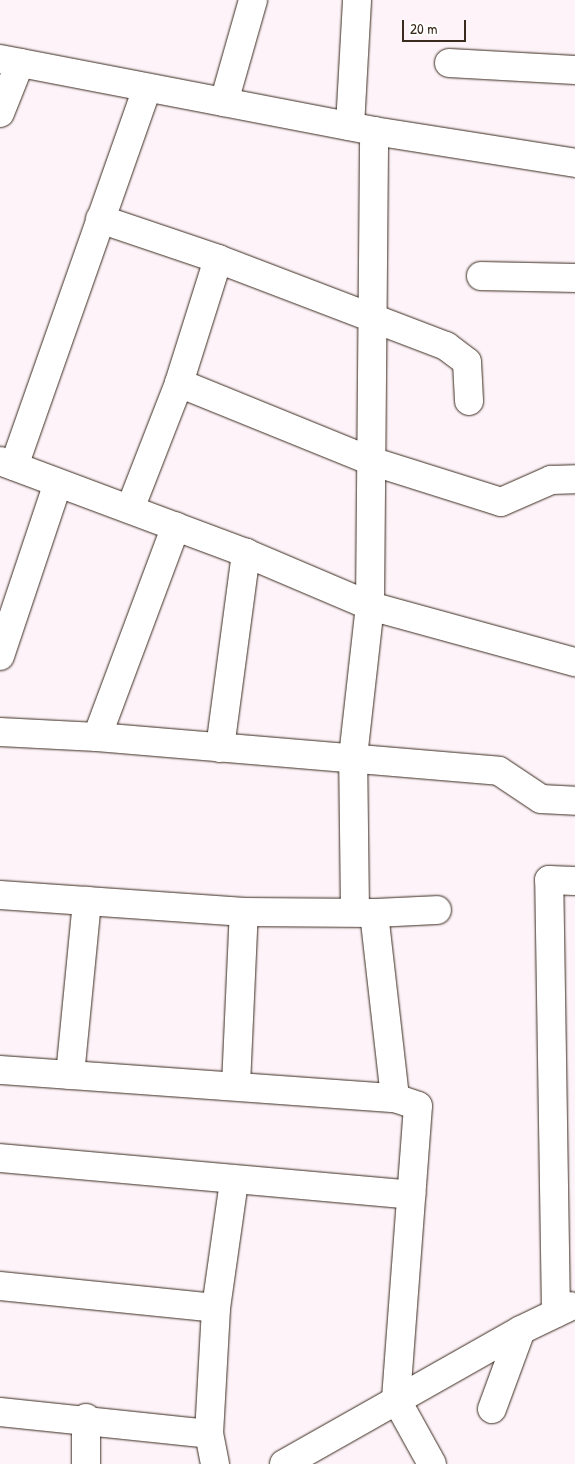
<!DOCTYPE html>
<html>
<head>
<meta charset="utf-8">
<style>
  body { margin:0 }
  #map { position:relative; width:575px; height:1464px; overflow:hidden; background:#fdf3f8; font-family:"Patrick Hand",sans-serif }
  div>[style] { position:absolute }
  .roads { filter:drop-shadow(0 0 1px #3b2a1e) drop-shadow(0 0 1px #3b2a1e) }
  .minor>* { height:28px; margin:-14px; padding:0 14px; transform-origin:14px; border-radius:14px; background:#fff }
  span { translate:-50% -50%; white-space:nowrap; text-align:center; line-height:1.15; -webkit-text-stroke:4px #fff; paint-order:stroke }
  .scale { position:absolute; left:402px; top:20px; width:64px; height:22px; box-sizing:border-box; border:2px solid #3b2a1e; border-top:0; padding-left:6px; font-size:15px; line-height:18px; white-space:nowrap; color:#3b2a1e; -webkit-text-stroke:4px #fff; paint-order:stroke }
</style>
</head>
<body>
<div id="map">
  <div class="roads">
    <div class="minor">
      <div style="left:0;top:59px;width:381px;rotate:10.9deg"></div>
      <div style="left:374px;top:131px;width:204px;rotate:9deg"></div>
      <div style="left:449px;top:63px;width:126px;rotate:3.2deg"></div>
      <div style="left:224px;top:102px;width:106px;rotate:-74.1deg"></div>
      <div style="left:0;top:113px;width:54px;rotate:-68.2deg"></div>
      <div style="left:350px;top:126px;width:126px;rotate:-86.8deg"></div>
      <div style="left:100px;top:219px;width:125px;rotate:18.7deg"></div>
      <div style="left:218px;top:259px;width:244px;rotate:20.9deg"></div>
      <div style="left:446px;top:346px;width:26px;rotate:37deg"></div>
      <div style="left:467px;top:362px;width:39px;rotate:87deg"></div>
      <div style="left:481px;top:276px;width:94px;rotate:1.2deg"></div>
      <div style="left:179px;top:383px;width:207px;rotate:22.1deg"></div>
      <div style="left:371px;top:461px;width:136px;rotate:17.5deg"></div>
      <div style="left:501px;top:502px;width:55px;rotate:-23.7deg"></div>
      <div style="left:551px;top:480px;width:24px;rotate:-2deg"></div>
      <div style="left:0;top:461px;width:263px;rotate:20.5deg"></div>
      <div style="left:246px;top:553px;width:135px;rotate:23.1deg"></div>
      <div style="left:370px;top:606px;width:213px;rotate:15.3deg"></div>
      <div style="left:14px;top:466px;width:401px;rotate:-70.6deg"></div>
      <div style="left:130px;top:509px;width:135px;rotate:-68.7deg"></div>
      <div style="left:179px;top:383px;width:130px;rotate:-72.5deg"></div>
      <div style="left:0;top:656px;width:182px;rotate:-71.5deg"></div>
      <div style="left:0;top:732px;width:97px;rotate:3deg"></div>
      <div style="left:97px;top:737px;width:403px;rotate:4.8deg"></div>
      <div style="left:499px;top:771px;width:50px;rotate:33.7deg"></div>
      <div style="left:541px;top:799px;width:34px;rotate:3deg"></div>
      <div style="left:97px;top:737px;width:225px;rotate:-69.5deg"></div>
      <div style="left:220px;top:748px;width:197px;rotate:-82.4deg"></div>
      <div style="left:0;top:895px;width:245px;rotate:4deg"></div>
      <div style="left:244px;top:912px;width:130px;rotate:0.4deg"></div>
      <div style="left:374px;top:913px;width:186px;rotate:83.5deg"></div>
      <div style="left:395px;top:1098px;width:24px;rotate:19deg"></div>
      <div style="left:418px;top:1106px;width:294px;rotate:94.3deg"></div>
      <div style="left:396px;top:1399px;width:74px;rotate:61deg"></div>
      <div style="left:355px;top:911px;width:154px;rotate:-90.7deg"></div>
      <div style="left:353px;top:757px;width:152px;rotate:-83.6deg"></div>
      <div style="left:370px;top:606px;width:475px;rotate:-89.5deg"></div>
      <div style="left:374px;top:913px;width:63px;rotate:-2.7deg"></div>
      <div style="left:0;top:1070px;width:396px;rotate:4.1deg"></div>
      <div style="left:70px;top:1075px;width:175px;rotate:-84.4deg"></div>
      <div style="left:236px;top:1085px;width:173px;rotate:-87.4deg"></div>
      <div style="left:0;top:1158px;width:413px;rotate:5.1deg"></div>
      <div style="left:0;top:1286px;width:217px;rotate:5.8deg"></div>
      <div style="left:556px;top:1313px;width:433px;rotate:-90.9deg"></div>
      <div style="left:549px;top:880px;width:26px;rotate:2deg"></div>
      <div style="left:492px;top:1409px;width:84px;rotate:-69.8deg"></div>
      <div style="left:0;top:1412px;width:210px;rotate:6deg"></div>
      <div style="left:86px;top:1464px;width:46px;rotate:-90deg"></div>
      <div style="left:215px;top:1464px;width:31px;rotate:-101deg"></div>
      <div style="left:209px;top:1434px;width:126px;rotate:-86.8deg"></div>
      <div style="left:216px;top:1308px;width:128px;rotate:-81.9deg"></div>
      <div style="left:284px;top:1464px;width:272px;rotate:-29.5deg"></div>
      <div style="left:521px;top:1330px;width:55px;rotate:-25.6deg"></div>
    </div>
  </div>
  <div class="scale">20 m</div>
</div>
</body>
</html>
